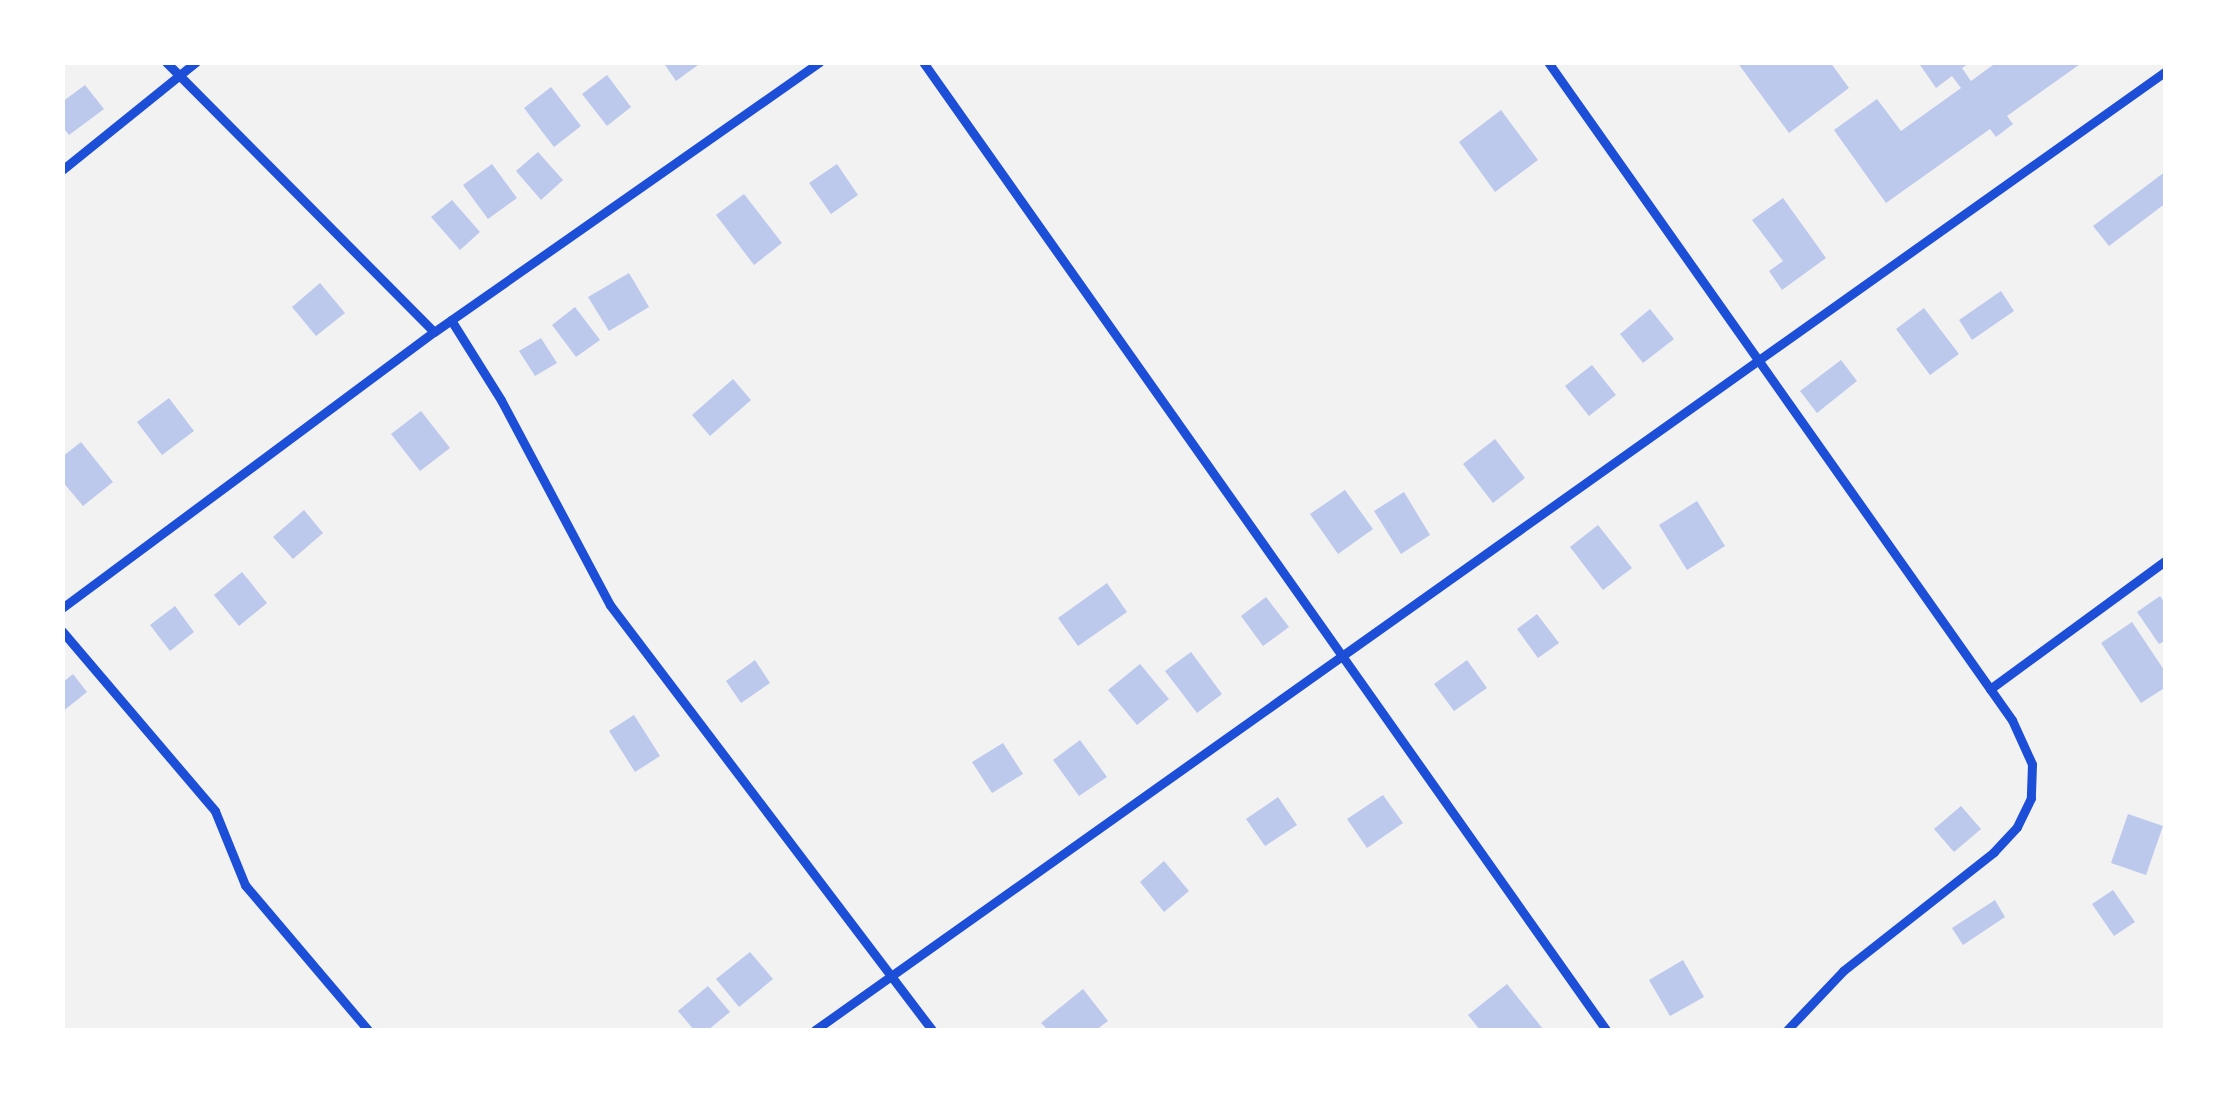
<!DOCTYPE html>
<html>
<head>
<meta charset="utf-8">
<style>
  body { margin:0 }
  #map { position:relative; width:2228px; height:1093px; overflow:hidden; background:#f2f2f2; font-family:Raleway,sans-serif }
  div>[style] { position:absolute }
  .building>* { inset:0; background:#bdc9ec }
  .minor>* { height:9px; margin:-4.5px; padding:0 4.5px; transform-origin:4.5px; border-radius:4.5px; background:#1d4ed8 }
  span { translate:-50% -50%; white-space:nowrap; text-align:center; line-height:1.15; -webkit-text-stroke:8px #fff; paint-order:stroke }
  .frame { position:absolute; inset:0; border:65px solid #fff; pointer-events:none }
</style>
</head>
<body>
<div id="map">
  <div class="building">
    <div style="clip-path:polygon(663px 62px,702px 62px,676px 81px)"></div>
    <div style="clip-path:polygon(1737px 62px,1830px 62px,1849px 88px,1789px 133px)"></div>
    <div style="clip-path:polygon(1918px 62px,1971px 62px,1962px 68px,1971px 81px,1997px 62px,2083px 62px,2007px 116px,2013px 124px,1996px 137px,1990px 129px,1886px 203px,1834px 130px,1877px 99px,1901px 131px,1961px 88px,1952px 76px,1936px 88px)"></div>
    <div style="clip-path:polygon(607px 75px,631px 107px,607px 126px,582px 94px)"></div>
    <div style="clip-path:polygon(85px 85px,104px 109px,69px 135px,62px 126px,62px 102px)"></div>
    <div style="clip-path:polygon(551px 87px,581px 126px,554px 147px,524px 108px)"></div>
    <div style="clip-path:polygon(1501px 110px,1538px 160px,1495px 192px,1459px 142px)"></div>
    <div style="clip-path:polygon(538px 152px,563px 180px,541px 200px,516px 171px)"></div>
    <div style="clip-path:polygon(492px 164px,517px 198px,488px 219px,463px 185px)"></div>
    <div style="clip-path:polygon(837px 164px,858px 195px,831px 214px,809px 183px)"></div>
    <div style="clip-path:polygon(2166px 171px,2166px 203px,2109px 246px,2093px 226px)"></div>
    <div style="clip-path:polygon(744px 194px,782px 243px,754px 265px,716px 215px)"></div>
    <div style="clip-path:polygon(1783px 198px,1826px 258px,1782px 290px,1769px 271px,1783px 261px,1752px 220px)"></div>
    <div style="clip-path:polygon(452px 200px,480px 232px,460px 250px,431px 217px)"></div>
    <div style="clip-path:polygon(629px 273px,649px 307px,609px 331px,588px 297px)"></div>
    <div style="clip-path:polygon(320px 283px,345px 313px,316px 336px,292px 307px)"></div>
    <div style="clip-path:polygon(2001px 291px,2014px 311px,1972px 340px,1959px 320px)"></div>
    <div style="clip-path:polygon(575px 307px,600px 340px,576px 357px,552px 325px)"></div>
    <div style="clip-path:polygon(1924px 308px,1959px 354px,1930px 375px,1896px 329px)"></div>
    <div style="clip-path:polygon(1650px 309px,1674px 339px,1643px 363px,1620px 334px)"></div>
    <div style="clip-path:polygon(541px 338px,557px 363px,535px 376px,519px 351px)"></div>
    <div style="clip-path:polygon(1841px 360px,1857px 381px,1817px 413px,1800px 391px)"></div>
    <div style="clip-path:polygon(1592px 365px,1616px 395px,1589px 416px,1565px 386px)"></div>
    <div style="clip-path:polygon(733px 379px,751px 400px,710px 436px,692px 415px)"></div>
    <div style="clip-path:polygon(169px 398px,194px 431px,162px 455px,137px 422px)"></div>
    <div style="clip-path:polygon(421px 411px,450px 448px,420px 471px,391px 434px)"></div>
    <div style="clip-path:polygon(1495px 439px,1525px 478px,1493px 503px,1463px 464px)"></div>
    <div style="clip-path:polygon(81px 442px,113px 482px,83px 506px,62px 481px,62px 457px)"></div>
    <div style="clip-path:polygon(1345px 490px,1373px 529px,1338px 554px,1310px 514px)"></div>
    <div style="clip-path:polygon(1404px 492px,1430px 535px,1401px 554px,1374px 511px)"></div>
    <div style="clip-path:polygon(1697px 501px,1725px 546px,1687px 570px,1659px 525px)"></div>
    <div style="clip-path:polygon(304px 510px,323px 533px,293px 559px,273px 537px)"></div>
    <div style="clip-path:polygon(1598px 525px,1632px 568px,1603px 590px,1570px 547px)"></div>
    <div style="clip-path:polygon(242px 572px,267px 603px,239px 626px,214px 595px)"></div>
    <div style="clip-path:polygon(1107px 583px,1127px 612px,1078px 646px,1058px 618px)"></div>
    <div style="clip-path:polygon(2160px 596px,2166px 605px,2166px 640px,2159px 644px,2137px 612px)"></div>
    <div style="clip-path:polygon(1266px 597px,1289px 627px,1263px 646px,1241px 616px)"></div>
    <div style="clip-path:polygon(175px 606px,194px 632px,170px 651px,150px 625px)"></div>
    <div style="clip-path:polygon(1537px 614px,1559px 643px,1538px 658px,1517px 629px)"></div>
    <div style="clip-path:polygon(2132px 622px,2166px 673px,2166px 687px,2141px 703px,2101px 643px)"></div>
    <div style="clip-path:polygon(1191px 652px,1222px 694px,1197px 713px,1165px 671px)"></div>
    <div style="clip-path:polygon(755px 660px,770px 683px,741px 703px,726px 681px)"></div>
    <div style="clip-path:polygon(1467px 660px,1487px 688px,1454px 711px,1434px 684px)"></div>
    <div style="clip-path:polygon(1140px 664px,1169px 699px,1137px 725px,1108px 690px)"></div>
    <div style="clip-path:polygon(73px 674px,87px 692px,62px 712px,62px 683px)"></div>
    <div style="clip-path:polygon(634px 715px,660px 756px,635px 772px,609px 731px)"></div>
    <div style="clip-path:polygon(1080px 740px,1107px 777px,1079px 796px,1053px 760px)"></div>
    <div style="clip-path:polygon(1003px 743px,1023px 774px,992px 793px,972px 762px)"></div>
    <div style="clip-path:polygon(1383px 795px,1403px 823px,1367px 848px,1347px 819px)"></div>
    <div style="clip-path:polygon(1278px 797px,1297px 825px,1265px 846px,1246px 819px)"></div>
    <div style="clip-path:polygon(1961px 806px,1981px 829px,1954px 852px,1934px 829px)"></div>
    <div style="clip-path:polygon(2128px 814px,2163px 826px,2146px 875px,2111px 863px)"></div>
    <div style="clip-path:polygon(1164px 861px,1189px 891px,1164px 912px,1140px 882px)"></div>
    <div style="clip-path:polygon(2113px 890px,2135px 922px,2114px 936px,2092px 904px)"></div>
    <div style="clip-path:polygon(1995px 900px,2005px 917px,1963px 945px,1952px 928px)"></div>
    <div style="clip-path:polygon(750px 952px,773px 979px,739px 1007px,716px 979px)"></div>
    <div style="clip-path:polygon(1683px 960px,1704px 997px,1670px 1016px,1649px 980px)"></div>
    <div style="clip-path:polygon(1507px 984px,1543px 1029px,1541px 1030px,1480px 1030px,1468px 1015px)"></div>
    <div style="clip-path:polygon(708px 986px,730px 1012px,708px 1030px,694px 1030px,678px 1011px)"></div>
    <div style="clip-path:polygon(1083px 989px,1108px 1021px,1096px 1030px,1048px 1030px,1041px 1023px)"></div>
  </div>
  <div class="minor">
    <div style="left:166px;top:62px;width:380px;rotate:45.2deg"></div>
    <div style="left:923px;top:62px;width:1185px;rotate:54.79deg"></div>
    <div style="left:1548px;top:62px;width:805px;rotate:54.81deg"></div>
    <div style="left:2012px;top:720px;width:48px;rotate:65.6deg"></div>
    <div style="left:2032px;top:764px;width:34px;rotate:92deg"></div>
    <div style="left:2031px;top:798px;width:32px;rotate:116deg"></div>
    <div style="left:2017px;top:827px;width:34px;rotate:133deg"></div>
    <div style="left:1994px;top:852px;width:192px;rotate:141.8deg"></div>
    <div style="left:1843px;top:971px;width:81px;rotate:133.5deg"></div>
    <div style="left:62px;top:170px;width:172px;rotate:-38.9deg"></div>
    <div style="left:451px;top:320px;width:94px;rotate:58deg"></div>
    <div style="left:501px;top:400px;width:232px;rotate:62deg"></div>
    <div style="left:610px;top:605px;width:533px;rotate:52.85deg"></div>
    <div style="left:62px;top:608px;width:463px;rotate:-36.6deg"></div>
    <div style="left:434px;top:332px;width:470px;rotate:-35deg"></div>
    <div style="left:62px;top:631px;width:236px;rotate:49.6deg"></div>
    <div style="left:215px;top:811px;width:80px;rotate:67.9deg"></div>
    <div style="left:245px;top:885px;width:190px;rotate:49.7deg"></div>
    <div style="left:1990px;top:689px;width:218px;rotate:-36.2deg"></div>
    <div style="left:815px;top:1030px;width:1657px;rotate:-35.37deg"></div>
  </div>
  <div class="frame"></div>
</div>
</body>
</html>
